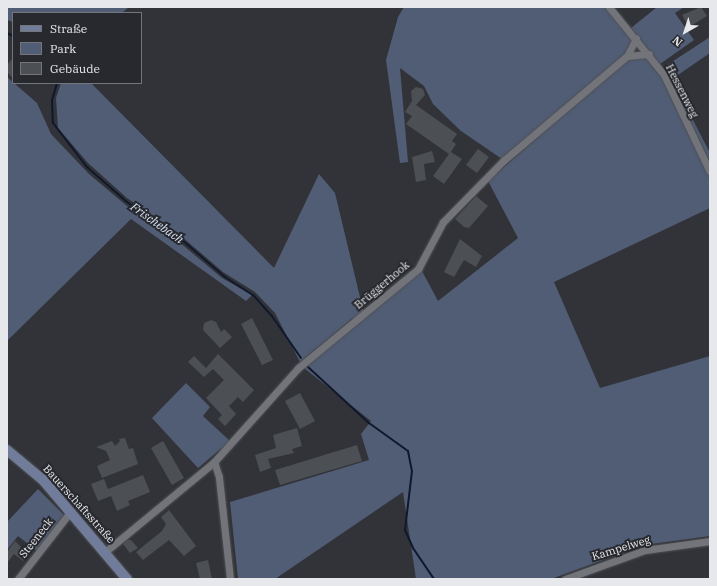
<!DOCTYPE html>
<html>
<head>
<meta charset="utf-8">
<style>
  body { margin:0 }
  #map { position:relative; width:717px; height:586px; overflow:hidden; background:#313338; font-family:"IBM Plex Serif",serif }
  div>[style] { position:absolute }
  .green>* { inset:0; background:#515d75 }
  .stream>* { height:2px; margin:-1px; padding:0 1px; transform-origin:1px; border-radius:1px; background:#0f182c }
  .building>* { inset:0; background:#4c4f54 }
  .roads { filter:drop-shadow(0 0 1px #4e5054) drop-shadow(0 0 1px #4e5054) }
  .street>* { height:7px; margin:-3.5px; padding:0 3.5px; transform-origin:3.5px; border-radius:3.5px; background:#72747a }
  .secondary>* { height:10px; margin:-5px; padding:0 5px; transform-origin:5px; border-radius:5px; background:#707c99 }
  span { translate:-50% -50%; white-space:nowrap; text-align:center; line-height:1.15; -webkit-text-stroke:4px #27292e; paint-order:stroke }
  .street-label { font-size:11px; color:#e6e8eb }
  .water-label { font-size:12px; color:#d8e2f5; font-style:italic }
  .frame { position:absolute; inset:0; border:8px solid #e6e8eb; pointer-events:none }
  .legend { position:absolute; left:12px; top:12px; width:130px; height:72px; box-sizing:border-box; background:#27292e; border:1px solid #73757a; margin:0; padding:5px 7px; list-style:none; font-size:12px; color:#e6e8eb }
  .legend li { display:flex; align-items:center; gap:8px; height:20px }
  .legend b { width:20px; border:1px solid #73757a }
  .north { position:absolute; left:665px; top:12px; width:40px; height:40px; -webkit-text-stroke:3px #27292e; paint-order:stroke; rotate:219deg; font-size:11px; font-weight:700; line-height:16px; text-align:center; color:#e6e8eb }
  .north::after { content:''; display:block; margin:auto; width:14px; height:18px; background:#e6e8eb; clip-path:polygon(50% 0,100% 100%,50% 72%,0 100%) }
</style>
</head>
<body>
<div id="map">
  <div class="green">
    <div style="clip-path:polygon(7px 7px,129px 7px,122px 13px,13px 13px,13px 22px,7px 20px)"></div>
    <div style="clip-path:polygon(404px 7px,605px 7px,632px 39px,624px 55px,502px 159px,461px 131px,433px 104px,424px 86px,400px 68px,408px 162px,400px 163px,386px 60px,398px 17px)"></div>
    <div style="clip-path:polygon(657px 7px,684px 7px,675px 13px,694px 40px,660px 64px,631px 28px)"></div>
    <div style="clip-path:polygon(710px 37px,710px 53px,672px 79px,710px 153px,710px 162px,664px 67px)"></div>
    <div style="clip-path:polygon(648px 57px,663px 79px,710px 179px,710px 208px,554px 282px,600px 388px,710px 356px,710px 536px,644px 545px,551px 579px,416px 579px,403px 492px,275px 579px,238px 579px,230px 502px,369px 460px,361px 434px,371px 421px,304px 368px,355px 326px,353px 318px,300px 362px,275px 313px,255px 292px,223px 272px,174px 230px,127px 198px,88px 163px,58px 128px,56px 98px,61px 83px,91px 83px,274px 268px,319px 174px,335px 193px,365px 318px,422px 271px,438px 301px,518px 238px,488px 181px,628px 59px)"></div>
    <div style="clip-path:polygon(7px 77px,37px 103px,51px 134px,89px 174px,127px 206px,172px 236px,222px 278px,252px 295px,246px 301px,131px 219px,7px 341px)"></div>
    <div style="clip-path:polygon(186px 383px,210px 407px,203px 416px,230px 441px,198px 468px,152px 418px)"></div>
    <div style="clip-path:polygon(38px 489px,64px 515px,37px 551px,18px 536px,7px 550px,7px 522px)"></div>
  </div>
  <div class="stream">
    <div style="left:7px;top:33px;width:7px;rotate:27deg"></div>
    <div style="left:57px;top:83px;width:18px;rotate:106deg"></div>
    <div style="left:52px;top:100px;width:23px;rotate:88deg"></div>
    <div style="left:53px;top:123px;width:56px;rotate:52.3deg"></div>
    <div style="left:87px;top:167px;width:53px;rotate:41.2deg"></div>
    <div style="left:127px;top:202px;width:56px;rotate:33.4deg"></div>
    <div style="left:174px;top:233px;width:67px;rotate:40.8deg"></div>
    <div style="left:225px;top:277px;width:33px;rotate:33deg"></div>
    <div style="left:253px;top:295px;width:28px;rotate:48deg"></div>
    <div style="left:272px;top:316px;width:51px;rotate:55.4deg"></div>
    <div style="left:308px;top:367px;width:83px;rotate:42.6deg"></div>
    <div style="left:369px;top:423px;width:48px;rotate:35.7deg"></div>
    <div style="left:408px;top:451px;width:20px;rotate:79deg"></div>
    <div style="left:412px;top:471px;width:59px;rotate:96.8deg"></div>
    <div style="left:405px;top:530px;width:20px;rotate:66deg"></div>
    <div style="left:413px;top:548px;width:37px;rotate:56deg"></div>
  </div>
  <div class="building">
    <div style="clip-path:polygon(701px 7px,707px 16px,689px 27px,682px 15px)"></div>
    <div style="clip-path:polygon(13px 58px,13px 78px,7px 72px,7px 65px)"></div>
    <div style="clip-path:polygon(416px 87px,423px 89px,425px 95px,416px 105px,457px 134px,452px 141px,456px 144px,451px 152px,462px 159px,444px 184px,433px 176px,449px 154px,406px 124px,412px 116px,405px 112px,412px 101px,411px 91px)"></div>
    <div style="clip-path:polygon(478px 149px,489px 157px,477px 173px,466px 165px)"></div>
    <div style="clip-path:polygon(432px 151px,435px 162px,424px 164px,426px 180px,416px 182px,412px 157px)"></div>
    <div style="clip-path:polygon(476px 196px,488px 206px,469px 228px,464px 227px,455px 219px)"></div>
    <div style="clip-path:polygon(460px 239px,482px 256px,476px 267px,464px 260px,454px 277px,444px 272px)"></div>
    <div style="clip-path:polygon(252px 318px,273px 360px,262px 365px,241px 324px)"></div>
    <div style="clip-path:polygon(211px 320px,216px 322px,221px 332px,224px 329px,232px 337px,220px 348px,203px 330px,204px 323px)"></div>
    <div style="clip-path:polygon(218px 354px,254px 390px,243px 402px,238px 397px,229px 406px,236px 414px,225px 426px,218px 419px,222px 415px,206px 398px,224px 380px,213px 369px,204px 377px,188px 362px,194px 356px,206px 368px)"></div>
    <div style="clip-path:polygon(300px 393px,315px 421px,300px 429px,285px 401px)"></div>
    <div style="clip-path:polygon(297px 428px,302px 446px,292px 449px,294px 453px,268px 459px,271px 468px,260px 472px,255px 455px,276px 448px,273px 435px)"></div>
    <div style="clip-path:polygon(125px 438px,129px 449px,133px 448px,138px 464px,102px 478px,97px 466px,110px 460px,106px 451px,96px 447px,112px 441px,115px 446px,120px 441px,119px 439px)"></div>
    <div style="clip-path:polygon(163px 441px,184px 478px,172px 485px,151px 448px)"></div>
    <div style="clip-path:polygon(357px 445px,362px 461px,280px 485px,275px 470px)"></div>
    <div style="clip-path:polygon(143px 475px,150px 492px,128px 501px,130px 505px,117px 511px,111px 496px,98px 501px,91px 484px,104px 479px,108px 489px)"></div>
    <div style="clip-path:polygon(169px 510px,196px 546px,184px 556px,169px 540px,143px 560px,136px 552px,162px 531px,166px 524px,161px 517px)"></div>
    <div style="clip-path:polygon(127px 540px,131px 540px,138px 548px,130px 553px,123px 544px)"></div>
    <div style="clip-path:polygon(15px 541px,28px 554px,23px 561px,14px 554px,7px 563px,7px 552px)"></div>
    <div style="clip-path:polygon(208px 560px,212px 579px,200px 579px,196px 563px)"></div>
  </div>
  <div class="roads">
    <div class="street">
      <div style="left:609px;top:7px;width:87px;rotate:51deg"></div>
      <div style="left:664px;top:75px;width:107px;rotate:64.6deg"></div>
      <div style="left:627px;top:56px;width:20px;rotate:-63deg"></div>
      <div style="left:105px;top:552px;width:141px;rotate:-39.5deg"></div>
      <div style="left:18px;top:579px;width:86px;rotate:-52.1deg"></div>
      <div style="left:230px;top:579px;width:103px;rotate:-96.2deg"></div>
      <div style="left:219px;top:477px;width:16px;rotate:-108deg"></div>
      <div style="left:214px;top:462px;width:126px;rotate:-48.2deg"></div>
      <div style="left:298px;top:368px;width:156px;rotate:-39.5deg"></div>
      <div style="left:418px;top:269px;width:53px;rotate:-62deg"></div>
      <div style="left:443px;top:222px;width:86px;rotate:-45.5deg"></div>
      <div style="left:503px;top:161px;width:162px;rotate:-40.3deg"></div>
      <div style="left:627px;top:56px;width:22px;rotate:-5deg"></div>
      <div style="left:565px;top:579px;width:85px;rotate:-19.9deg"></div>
      <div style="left:645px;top:550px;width:66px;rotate:-7.9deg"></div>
    </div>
    <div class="secondary">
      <div style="left:7px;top:450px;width:47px;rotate:39.8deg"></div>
      <div style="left:43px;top:480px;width:130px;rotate:49.7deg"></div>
    </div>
  </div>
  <div class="street-label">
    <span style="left:682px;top:91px;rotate:63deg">Hessenweg</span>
    <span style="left:382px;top:285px;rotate:-40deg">Brüggerhook</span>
    <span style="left:79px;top:504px;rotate:48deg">Bauerschaftsstraße</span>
    <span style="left:36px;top:538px;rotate:-52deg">Steeneck</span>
    <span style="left:621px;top:548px;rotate:-17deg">Kampelweg</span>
  </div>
  <div class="water-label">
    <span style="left:157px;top:223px;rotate:35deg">Frischebach</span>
  </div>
  <div class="frame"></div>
  <ul class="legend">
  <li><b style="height:5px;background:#707c99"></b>Straße</li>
  <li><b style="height:11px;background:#515d75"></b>Park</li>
  <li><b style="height:11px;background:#4c4f54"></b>Gebäude</li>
  </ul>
  <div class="north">N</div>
</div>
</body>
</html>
